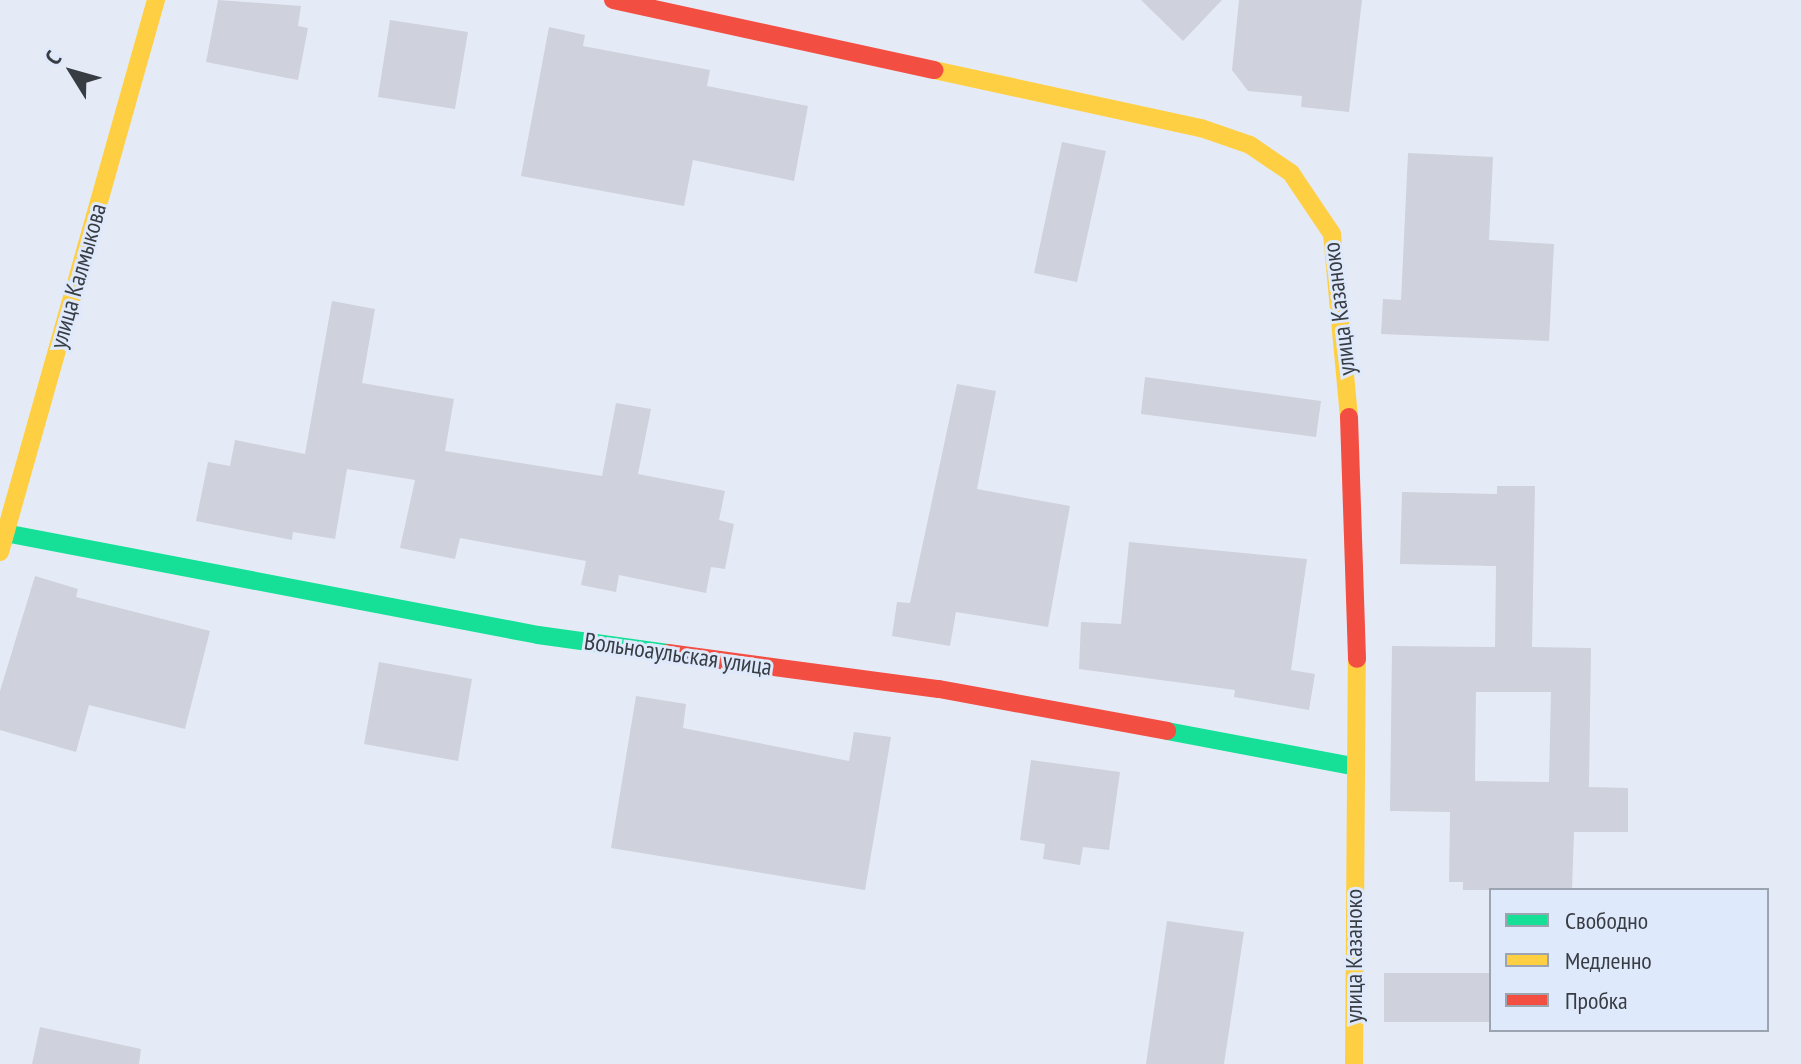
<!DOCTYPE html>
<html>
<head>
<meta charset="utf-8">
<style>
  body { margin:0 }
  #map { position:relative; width:1801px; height:1064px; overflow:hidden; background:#e5ebf6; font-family:"PT Sans Narrow",sans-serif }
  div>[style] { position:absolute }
  .building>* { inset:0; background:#cfd1dc }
  .fast>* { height:18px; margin:-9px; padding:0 9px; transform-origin:9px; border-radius:9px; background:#16e098 }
  .slow>* { height:18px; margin:-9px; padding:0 9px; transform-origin:9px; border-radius:9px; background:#ffcf43 }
  .jam>* { height:18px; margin:-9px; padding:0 9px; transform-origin:9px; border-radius:9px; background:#f24e42 }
  span { translate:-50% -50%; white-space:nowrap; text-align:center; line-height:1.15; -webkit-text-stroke:6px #dfe9fc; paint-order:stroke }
  .street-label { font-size:24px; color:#383c43 }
  .legend { position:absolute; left:1489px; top:888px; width:280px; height:144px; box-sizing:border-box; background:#dfe9fc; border:2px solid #9ca4b2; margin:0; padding:10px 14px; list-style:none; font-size:24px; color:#383c43 }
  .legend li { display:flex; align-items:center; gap:16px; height:40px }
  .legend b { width:40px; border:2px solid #9ca4b2 }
  .north { position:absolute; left:32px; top:32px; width:80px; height:80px; -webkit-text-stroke:6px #dfe9fc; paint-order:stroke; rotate:307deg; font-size:22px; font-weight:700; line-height:32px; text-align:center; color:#383c43 }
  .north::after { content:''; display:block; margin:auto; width:28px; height:36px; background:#383c43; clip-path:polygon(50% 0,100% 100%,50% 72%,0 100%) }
</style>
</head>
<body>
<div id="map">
  <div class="building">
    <div style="clip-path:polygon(218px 0,301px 6px,298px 26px,308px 28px,298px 80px,206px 62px)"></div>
    <div style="clip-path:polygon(1141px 0,1222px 0,1183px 41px)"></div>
    <div style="clip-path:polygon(1239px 0,1362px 0,1349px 112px,1301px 107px,1302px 96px,1248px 91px,1232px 70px)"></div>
    <div style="clip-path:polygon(390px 20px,468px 32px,455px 109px,378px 97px)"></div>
    <div style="clip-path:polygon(549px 27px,585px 35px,583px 46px,710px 70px,707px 86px,808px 106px,794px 181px,693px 160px,684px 206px,521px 176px)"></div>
    <div style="clip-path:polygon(1062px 142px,1106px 151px,1077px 282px,1034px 273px)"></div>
    <div style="clip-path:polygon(1408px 153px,1493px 157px,1489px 240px,1554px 244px,1549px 341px,1381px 334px,1383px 299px,1401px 300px)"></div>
    <div style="clip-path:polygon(332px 301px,375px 309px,362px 383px,454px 399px,445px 451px,602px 476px,616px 403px,651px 409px,638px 474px,725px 491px,719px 520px,734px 524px,725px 569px,711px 567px,706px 593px,619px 575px,616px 592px,581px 585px,586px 561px,460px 538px,455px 559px,400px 548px,415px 480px,347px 469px,335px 539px,293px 532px,292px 540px,196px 521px,208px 462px,230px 466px,235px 440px,305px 454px)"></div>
    <div style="clip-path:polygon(1145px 377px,1321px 401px,1316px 437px,1141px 414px)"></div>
    <div style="clip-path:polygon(957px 384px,996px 391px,977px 489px,1070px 506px,1048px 627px,956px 612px,950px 646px,892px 636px,897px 602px,910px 603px)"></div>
    <div style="clip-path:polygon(evenodd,1497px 486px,1535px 486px,1532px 647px,1591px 648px,1589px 787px,1628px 788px,1628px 832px,1574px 832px,1572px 890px,1463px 890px,1463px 882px,1449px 882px,1450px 812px,1390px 811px,1392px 646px,1495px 647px,1496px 566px,1400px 564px,1402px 492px,1497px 494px,1497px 486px,1476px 692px,1551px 692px,1549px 782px,1475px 781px,1476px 692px)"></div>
    <div style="clip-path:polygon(1129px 542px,1307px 559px,1291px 670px,1315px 674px,1309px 710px,1234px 697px,1235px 690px,1079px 669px,1081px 622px,1121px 624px)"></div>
    <div style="clip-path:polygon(35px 576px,78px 589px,76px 597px,210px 631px,185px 729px,89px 705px,76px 752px,0 730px,0 691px)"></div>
    <div style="clip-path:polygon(379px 662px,472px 679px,458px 761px,364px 744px)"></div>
    <div style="clip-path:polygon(636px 696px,686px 704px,683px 728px,849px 761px,854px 732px,891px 737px,865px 890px,611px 848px)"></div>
    <div style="clip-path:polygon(1031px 760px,1120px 772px,1109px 850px,1083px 847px,1080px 865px,1043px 859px,1045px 844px,1020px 840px)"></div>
    <div style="clip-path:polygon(1167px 921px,1244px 932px,1224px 1064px,1146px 1064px)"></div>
    <div style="clip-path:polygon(1384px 973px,1491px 973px,1491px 1022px,1384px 1022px)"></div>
    <div style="clip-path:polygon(40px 1027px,141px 1049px,139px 1064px,32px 1064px)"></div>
  </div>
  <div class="fast">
    <div style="left:5px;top:533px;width:543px;rotate:10.83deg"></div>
    <div style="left:538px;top:635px;width:131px;rotate:7.9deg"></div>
    <div style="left:1167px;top:731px;width:189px;rotate:10.7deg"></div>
  </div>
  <div class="slow">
    <div style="left:934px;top:70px;width:273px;rotate:12.3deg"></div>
    <div style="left:1201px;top:128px;width:52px;rotate:19.1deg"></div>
    <div style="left:1250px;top:145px;width:50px;rotate:34.3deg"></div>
    <div style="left:1291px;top:173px;width:73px;rotate:56.1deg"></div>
    <div style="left:1332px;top:234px;width:184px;rotate:84.7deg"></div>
    <div style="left:0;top:552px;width:574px;rotate:-74.22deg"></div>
    <div style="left:1354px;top:1064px;width:405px;rotate:-89.6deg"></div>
  </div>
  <div class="jam">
    <div style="left:613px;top:0;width:329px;rotate:12.3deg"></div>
    <div style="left:1349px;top:417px;width:242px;rotate:88.1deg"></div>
    <div style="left:668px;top:653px;width:273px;rotate:7.6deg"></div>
    <div style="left:939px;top:689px;width:232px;rotate:10.4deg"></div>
  </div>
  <div class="street-label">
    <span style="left:78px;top:276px;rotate:-74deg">улица Калмыкова</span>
    <span style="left:1339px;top:309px;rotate:-97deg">улица Казаноко</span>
    <span style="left:678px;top:654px;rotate:8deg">Вольноаульская улица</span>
    <span style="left:1354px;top:956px;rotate:-90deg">улица Казаноко</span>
  </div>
  <ul class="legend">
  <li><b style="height:10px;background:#16e098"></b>Свободно</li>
  <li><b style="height:10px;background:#ffcf43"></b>Медленно</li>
  <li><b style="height:10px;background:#f24e42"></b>Пробка</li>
  </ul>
  <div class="north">С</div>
</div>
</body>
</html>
